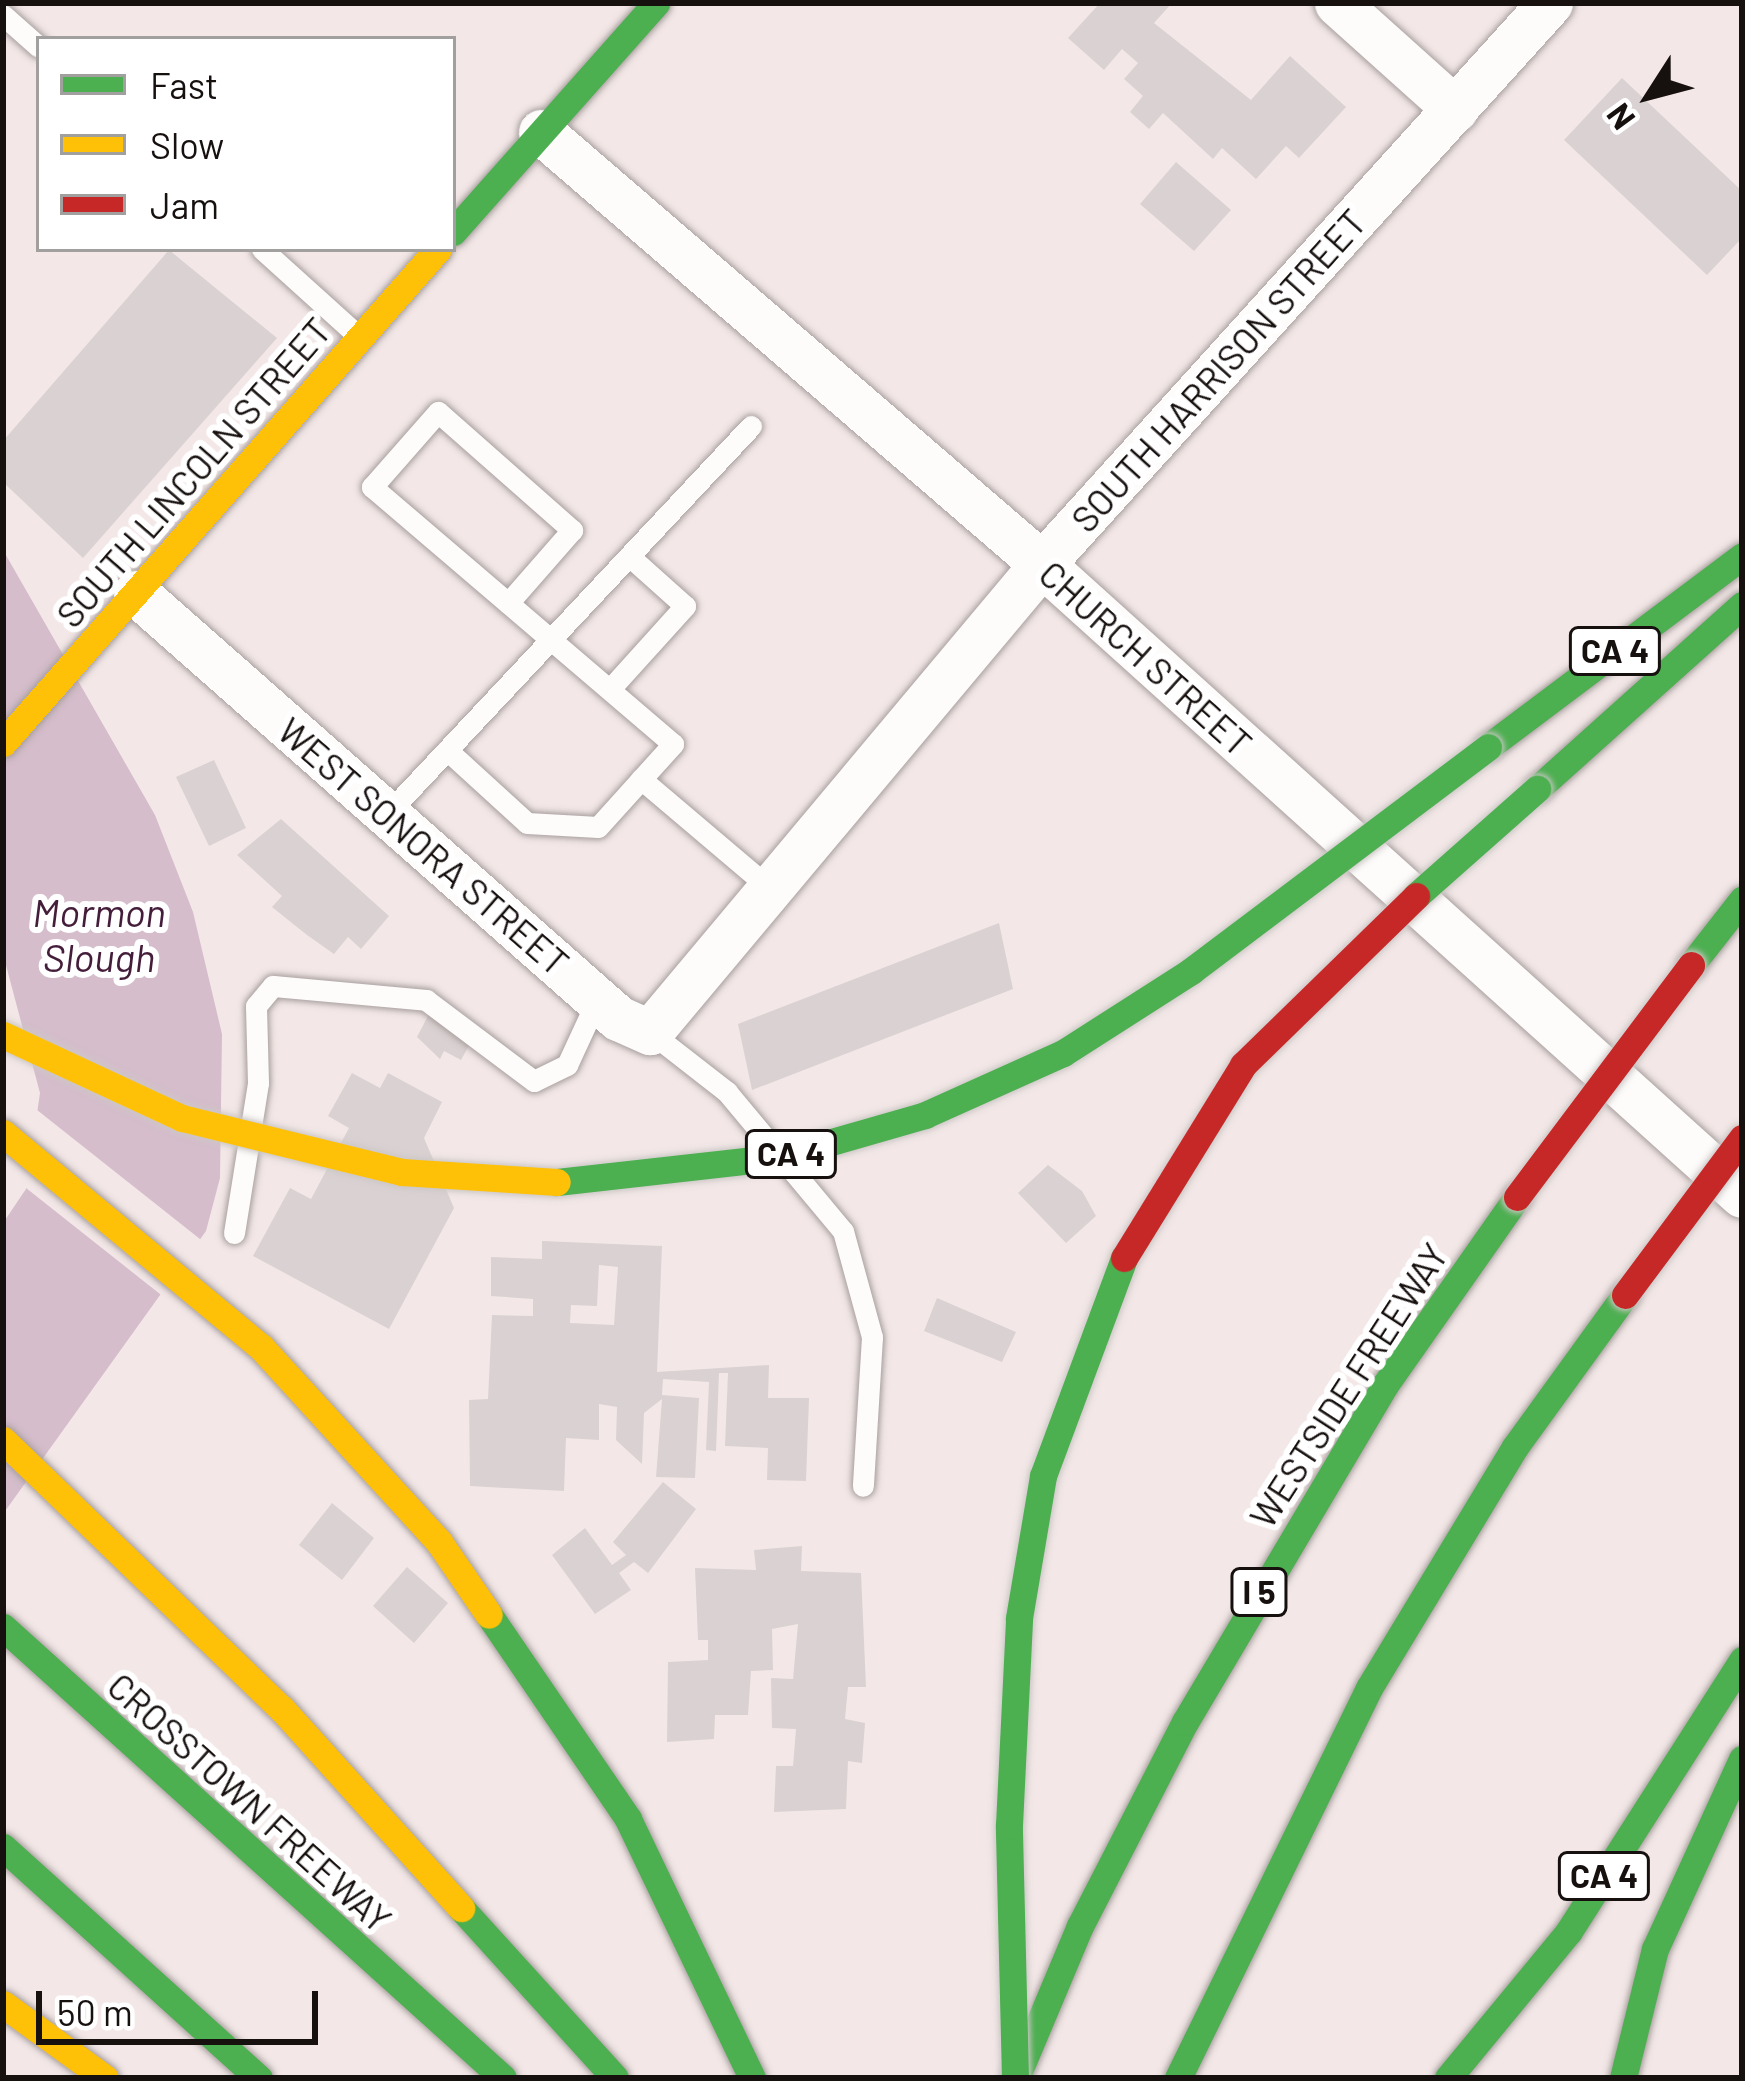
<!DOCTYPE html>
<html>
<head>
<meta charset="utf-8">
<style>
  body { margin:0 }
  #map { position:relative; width:1745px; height:2081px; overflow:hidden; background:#f3e8e7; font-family:Barlow,sans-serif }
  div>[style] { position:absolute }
  .water>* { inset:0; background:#d5bdcb }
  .pier>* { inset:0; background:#f3e8e7 }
  .building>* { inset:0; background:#dad1d2 }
  .roads { filter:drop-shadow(0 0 3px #a89f9f) drop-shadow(0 0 3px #a89f9f) }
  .lane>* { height:21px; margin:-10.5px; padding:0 10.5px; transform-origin:10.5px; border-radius:10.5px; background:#fdfcfb }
  .street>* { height:45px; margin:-22.5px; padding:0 22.5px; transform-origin:22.5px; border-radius:22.5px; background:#fdfcfb }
  .fast>* { height:27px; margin:-13.5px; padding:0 13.5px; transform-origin:13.5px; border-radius:13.5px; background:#4caf50 }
  .slow>* { height:27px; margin:-13.5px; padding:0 13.5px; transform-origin:13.5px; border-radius:13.5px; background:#ffc107 }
  .bridges { filter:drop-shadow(0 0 3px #ccc7c6) drop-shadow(0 0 3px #ccc7c6) }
  .fast-bridge>* { height:27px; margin:-13.5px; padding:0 13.5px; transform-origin:13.5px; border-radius:13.5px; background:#4caf50 }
  .slow-bridge>* { height:27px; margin:-13.5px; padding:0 13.5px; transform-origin:13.5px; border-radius:13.5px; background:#ffc107 }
  .jam-bridge>* { height:27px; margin:-13.5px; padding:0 13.5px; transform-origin:13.5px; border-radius:13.5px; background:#c62828 }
  span { translate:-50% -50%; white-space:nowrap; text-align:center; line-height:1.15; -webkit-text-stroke:12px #fff; paint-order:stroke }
  .shield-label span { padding:3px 9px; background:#fff; border:3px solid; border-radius:9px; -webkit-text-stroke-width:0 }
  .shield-label { font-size:33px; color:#16100f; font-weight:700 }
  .street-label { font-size:36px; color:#16100f }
  .water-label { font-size:39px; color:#441d3a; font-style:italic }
  .frame { position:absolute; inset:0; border:6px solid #16100f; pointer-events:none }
  .legend { position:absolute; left:36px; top:36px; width:420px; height:216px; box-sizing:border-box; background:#fff; border:3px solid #a29f9f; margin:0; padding:15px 21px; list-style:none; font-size:36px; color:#16100f }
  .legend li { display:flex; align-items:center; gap:24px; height:60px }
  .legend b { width:60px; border:3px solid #a29f9f }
  .north { position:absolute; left:1589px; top:36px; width:120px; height:120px; -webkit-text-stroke:9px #fff; paint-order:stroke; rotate:234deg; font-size:33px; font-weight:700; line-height:48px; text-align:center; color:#16100f }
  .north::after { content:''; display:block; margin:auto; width:42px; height:54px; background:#16100f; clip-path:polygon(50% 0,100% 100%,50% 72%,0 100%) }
  .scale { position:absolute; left:36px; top:1991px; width:282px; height:54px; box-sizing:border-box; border:6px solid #16100f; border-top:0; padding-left:15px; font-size:36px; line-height:42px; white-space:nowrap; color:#16100f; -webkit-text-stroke:9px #fff; paint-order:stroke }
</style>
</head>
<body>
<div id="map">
  <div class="water">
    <div style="clip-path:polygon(3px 550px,155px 815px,193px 912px,222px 1034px,220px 1178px,206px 1231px,3px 1514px,3px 1223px,26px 1189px,40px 1093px,3px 954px)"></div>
  </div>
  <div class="pier">
    <div style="clip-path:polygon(32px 1106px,205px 1243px,165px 1298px,21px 1184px)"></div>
  </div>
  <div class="building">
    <div style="clip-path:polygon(1100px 3px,1172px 3px,1154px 23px,1251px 100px,1290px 56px,1346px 107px,1299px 158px,1286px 146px,1256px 179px,1222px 148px,1213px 159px,1163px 113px,1149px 129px,1130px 112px,1143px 96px,1124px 79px,1138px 63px,1122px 49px,1104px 70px,1068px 38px)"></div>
    <div style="clip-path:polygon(1622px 78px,1742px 191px,1742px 238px,1707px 275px,1564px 140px)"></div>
    <div style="clip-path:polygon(1176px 162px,1231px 210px,1194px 251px,1140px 204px)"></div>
    <div style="clip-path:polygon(169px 250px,277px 338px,83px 558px,3px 482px,3px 441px)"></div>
    <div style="clip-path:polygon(214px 760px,246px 828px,209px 846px,176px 777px)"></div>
    <div style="clip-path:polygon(281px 819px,389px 916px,361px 949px,348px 937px,334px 954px,307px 935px,272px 907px,282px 896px,237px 855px)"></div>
    <div style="clip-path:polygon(999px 923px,1013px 989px,752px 1090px,738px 1024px)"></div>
    <div style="clip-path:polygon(429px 1014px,473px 1038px,461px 1060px,444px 1051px,440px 1059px,417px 1037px)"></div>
    <div style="clip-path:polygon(352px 1073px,380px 1088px,388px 1073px,442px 1102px,424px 1138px,454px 1208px,389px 1329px,253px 1256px,290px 1188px,311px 1199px,349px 1128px,328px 1116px)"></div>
    <div style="clip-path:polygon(1048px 1165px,1082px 1191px,1096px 1216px,1066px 1243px,1018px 1193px)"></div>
    <div style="clip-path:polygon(evenodd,542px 1241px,662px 1246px,657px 1372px,769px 1365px,768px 1398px,809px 1398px,806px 1481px,767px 1480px,768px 1448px,725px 1446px,728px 1373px,719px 1373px,716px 1451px,706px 1450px,709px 1382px,663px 1379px,662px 1395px,699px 1398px,695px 1478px,656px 1477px,662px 1399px,644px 1413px,642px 1464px,616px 1440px,617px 1407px,599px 1404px,599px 1440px,566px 1438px,564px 1491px,470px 1486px,469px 1400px,488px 1399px,492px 1315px,533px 1316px,533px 1299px,491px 1296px,491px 1257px,542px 1259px,542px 1241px,599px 1265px,618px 1267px,614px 1325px,570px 1323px,571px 1305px,597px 1306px,599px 1265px)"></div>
    <div style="clip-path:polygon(937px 1298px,1016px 1332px,1002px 1362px,924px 1331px)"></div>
    <div style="clip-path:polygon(663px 1482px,696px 1509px,648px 1573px,634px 1562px,619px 1573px,631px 1590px,595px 1614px,552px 1555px,585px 1528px,612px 1565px,626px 1555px,613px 1542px)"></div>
    <div style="clip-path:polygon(332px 1503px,374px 1538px,342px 1580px,299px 1545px)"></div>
    <div style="clip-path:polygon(802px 1546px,801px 1571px,861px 1573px,866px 1687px,848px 1687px,845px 1719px,865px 1723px,862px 1763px,848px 1761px,846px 1809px,774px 1812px,776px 1766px,793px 1766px,796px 1729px,772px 1728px,771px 1678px,793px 1679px,798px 1624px,772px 1629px,773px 1670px,751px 1671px,748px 1715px,715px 1715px,714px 1739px,667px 1742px,668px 1662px,708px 1660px,708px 1640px,698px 1640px,695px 1568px,756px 1570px,754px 1550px)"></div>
    <div style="clip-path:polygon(407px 1567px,448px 1603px,414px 1643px,373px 1606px)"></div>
  </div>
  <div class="roads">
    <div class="lane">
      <div style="left:3px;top:15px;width:48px;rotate:41.6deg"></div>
      <div style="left:262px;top:249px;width:125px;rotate:42.1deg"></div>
      <div style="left:610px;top:689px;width:112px;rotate:-47.9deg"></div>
      <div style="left:685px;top:606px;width:75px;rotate:-138.2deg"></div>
      <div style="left:447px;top:750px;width:108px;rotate:42.4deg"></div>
      <div style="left:527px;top:823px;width:71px;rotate:3.2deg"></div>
      <div style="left:598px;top:827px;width:112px;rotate:-47.9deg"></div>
      <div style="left:673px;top:744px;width:396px;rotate:-139.5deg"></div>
      <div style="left:372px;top:487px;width:100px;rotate:-48.7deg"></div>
      <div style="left:438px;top:412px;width:179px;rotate:41.4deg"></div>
      <div style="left:572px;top:530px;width:97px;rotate:131.2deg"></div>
      <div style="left:641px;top:779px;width:172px;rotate:40.3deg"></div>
      <div style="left:387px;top:814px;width:532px;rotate:-46.83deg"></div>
      <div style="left:650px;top:1032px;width:98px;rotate:37.9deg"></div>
      <div style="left:727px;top:1092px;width:181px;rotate:50.2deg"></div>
      <div style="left:843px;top:1231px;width:110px;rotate:74.7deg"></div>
      <div style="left:872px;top:1337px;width:149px;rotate:93.5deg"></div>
      <div style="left:234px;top:1233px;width:152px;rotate:-80.9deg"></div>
      <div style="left:258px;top:1083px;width:77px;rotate:-91.5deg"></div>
      <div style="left:256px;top:1006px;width:26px;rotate:-50deg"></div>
      <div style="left:273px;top:986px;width:154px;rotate:5.2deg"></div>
      <div style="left:426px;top:1000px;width:135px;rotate:36.9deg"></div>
      <div style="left:534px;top:1081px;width:37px;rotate:-26deg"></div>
      <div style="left:567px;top:1065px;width:72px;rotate:-65.2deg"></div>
    </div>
    <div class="street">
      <div style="left:1337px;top:3px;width:159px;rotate:41.9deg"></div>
      <div style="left:541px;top:132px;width:662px;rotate:40.77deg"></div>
      <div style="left:1042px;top:564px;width:942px;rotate:42.03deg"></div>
      <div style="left:136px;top:593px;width:643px;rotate:41.4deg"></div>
      <div style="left:618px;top:1018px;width:35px;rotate:24deg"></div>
      <div style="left:650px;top:1032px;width:610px;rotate:-50.05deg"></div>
      <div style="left:1042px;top:564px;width:757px;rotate:-47.84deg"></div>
    </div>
    <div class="fast">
      <div style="left:453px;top:232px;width:306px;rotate:-48.4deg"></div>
      <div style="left:1488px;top:747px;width:318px;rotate:-36.9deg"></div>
      <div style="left:1537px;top:789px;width:275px;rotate:-41.9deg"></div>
      <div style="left:1691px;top:965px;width:83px;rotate:-51.9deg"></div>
      <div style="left:489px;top:1615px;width:247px;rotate:55.7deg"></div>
      <div style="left:628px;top:1819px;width:287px;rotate:64.4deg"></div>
      <div style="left:3px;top:1627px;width:673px;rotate:42.05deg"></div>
      <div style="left:3px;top:1847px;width:345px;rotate:42.1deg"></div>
      <div style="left:461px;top:1908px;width:229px;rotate:47.8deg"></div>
      <div style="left:1016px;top:2078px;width:165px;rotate:-67.2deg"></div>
      <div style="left:1080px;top:1926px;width:229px;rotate:-62.8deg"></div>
      <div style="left:1185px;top:1722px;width:392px;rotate:-59.3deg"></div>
      <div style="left:1385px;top:1385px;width:230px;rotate:-54.9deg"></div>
      <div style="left:1178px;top:2078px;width:434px;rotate:-63.9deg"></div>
      <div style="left:1369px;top:1688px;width:282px;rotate:-58.8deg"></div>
      <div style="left:1515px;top:1447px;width:188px;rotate:-54.1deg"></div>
      <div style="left:1448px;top:2078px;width:190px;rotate:-50.5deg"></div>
      <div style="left:1569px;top:1931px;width:322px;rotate:-57.4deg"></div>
      <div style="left:1623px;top:2078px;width:133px;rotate:-76.1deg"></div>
      <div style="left:1655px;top:1949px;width:209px;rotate:-65.4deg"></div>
    </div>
    <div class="slow">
      <div style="left:3px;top:743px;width:658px;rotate:-48.63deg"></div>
      <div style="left:3px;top:1133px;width:335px;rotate:39.7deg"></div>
      <div style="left:261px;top:1347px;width:264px;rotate:47.6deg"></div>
      <div style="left:439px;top:1542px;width:88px;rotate:55.6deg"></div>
      <div style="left:3px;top:1440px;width:388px;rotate:44deg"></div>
      <div style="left:282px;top:1709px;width:268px;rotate:48deg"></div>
      <div style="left:3px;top:2004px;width:126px;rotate:36deg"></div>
    </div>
  </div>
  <div class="bridges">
    <div class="fast-bridge">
      <div style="left:1416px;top:896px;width:162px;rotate:-41.5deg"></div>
      <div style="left:557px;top:1182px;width:223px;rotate:-6.4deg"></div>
      <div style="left:779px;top:1157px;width:152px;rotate:-16deg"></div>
      <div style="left:925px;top:1115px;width:151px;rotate:-24.2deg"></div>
      <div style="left:1063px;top:1053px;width:152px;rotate:-32.6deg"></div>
      <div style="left:1191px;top:971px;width:372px;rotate:-37deg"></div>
      <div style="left:1015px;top:2078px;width:253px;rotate:-91.4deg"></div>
      <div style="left:1009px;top:1825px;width:207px;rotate:-87.2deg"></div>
      <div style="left:1019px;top:1618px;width:144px;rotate:-80.4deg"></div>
      <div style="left:1043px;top:1476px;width:233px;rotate:-69.6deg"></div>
    </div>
    <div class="slow-bridge">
      <div style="left:3px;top:1035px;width:197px;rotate:24.9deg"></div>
      <div style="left:182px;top:1118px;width:227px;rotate:13.8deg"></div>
      <div style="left:402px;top:1172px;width:155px;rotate:3.7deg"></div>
    </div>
    <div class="jam-bridge">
      <div style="left:1517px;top:1197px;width:290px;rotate:-53.1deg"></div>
      <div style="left:1124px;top:1258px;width:227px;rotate:-58.3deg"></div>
      <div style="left:1243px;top:1065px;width:242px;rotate:-44.3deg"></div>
      <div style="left:1625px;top:1295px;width:196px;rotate:-53.3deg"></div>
    </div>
  </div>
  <div class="shield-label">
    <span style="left:1615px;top:651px">CA 4</span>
    <span style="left:791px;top:1154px">CA 4</span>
    <span style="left:1259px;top:1592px">I 5</span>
    <span style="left:1604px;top:1876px">CA 4</span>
  </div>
  <div class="street-label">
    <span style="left:1218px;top:370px;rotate:-48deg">SOUTH HARRISON STREET</span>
    <span style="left:193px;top:472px;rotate:-49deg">SOUTH LINCOLN STREET</span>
    <span style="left:1146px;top:658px;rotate:42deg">CHURCH STREET</span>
    <span style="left:424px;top:846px;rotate:41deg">WEST SONORA STREET</span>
    <span style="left:1348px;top:1385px;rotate:-57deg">WESTSIDE FREEWAY</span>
    <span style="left:250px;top:1802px;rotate:42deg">CROSSTOWN FREEWAY</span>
  </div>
  <div class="water-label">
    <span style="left:99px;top:935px">Mormon<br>Slough</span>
  </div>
  <div class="frame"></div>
  <ul class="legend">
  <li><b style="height:15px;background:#4caf50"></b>Fast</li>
  <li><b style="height:15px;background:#ffc107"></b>Slow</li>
  <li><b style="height:15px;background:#c62828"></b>Jam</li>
  </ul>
  <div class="north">N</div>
  <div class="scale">50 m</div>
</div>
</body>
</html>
